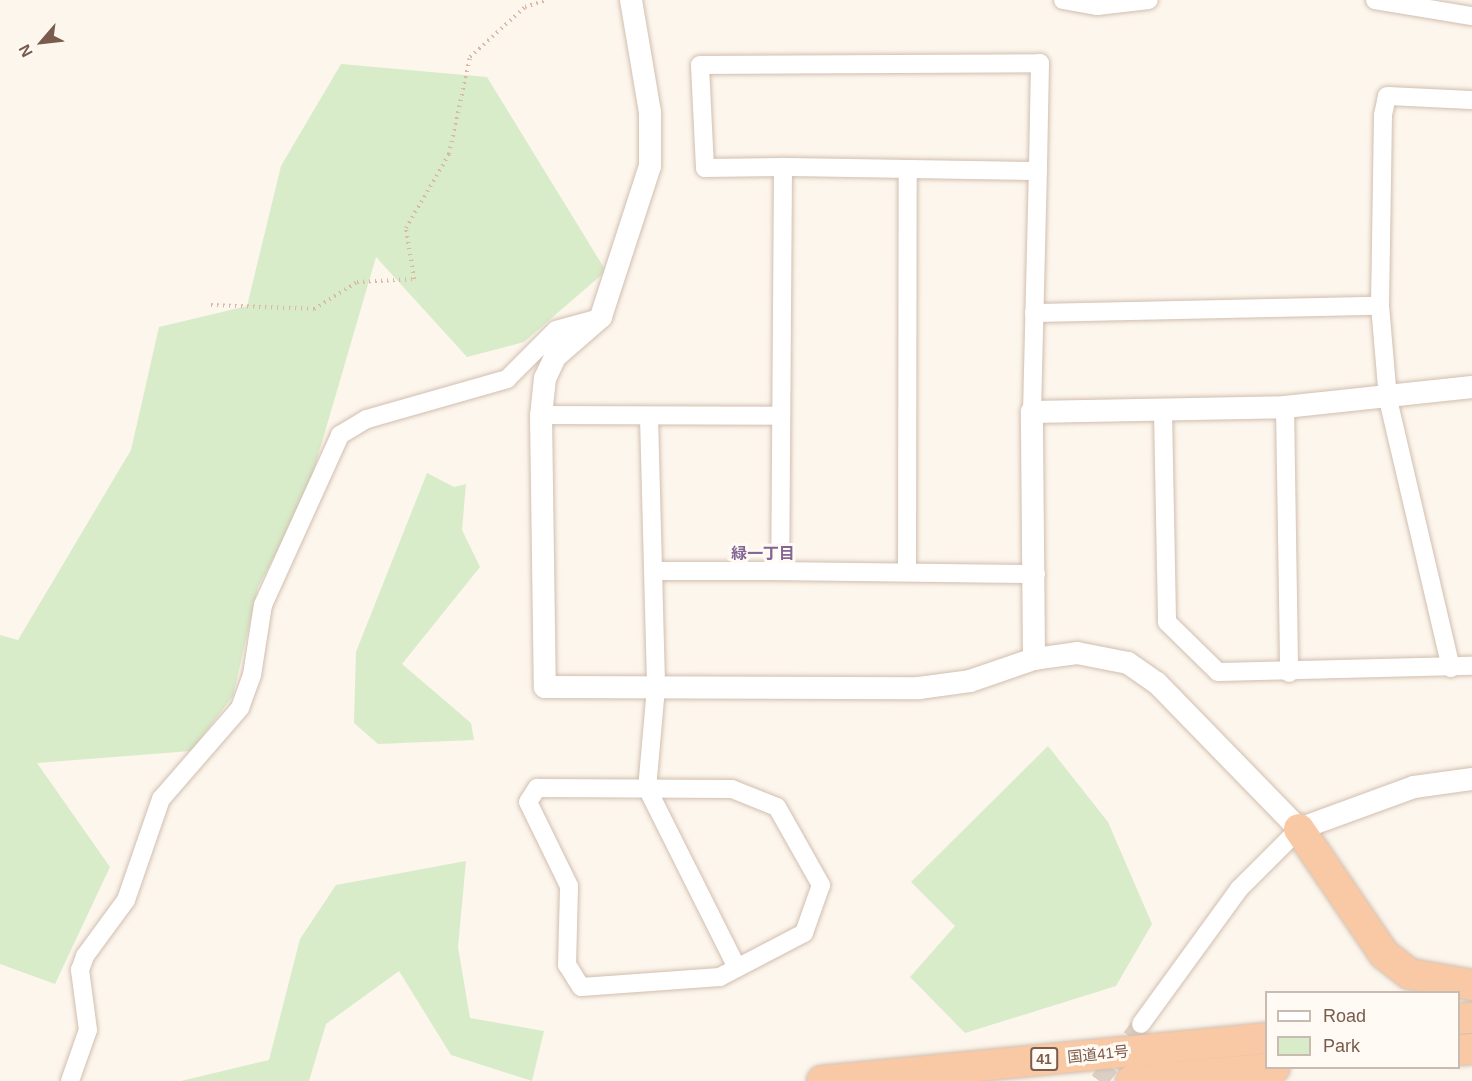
<!DOCTYPE html>
<html>
<head>
<meta charset="utf-8">
<style>
  body { margin:0 }
  #map { position:relative; width:1472px; height:1081px; overflow:hidden; background:#fdf6ec; font-family:Helvetica,"Noto Sans JP",sans-serif }
  div>[style] { position:absolute }
  .green>* { inset:0; background:#d8ecc9 }
  .minor-tunnel>* { height:18px; margin-top:-9px; transform-origin:0; background:repeating-linear-gradient(90deg,#dcd0c4 0 18px,transparent 0 27px) }
  .path>* { height:4px; margin-top:-2px; transform-origin:0; background:repeating-linear-gradient(90deg,#d9b8a5 0 1.5px,transparent 0 6px) }
  .roads { filter:drop-shadow(0 0 2px #d1beb0) drop-shadow(0 0 2px #d1beb0) }
  .minor>* { height:18px; margin:-9px; padding:0 9px; transform-origin:9px; border-radius:9px; background:#fff }
  .tertiary>* { height:22px; margin:-11px; padding:0 11px; transform-origin:11px; border-radius:11px; background:#fff }
  .trunk>* { height:30px; margin:-15px; padding:0 15px; transform-origin:15px; border-radius:15px; background:#f9c8a4 }
  span { translate:-50% -50%; white-space:nowrap; text-align:center; line-height:1.15; -webkit-text-stroke:6px #fffaf3; paint-order:stroke }
  .shield-label span { padding:2px 4px; background:#fffaf3; border:2px solid; border-radius:4px; -webkit-text-stroke-width:0 }
  .shield-label { font-size:14px; color:#7a5c4d; font-weight:700 }
  .street-label { font-size:15px; color:#7a5c4d }
  .neighbourhood-label { font-size:16px; color:#846695; font-weight:700 }
  .legend { position:absolute; left:1265px; top:991px; width:195px; height:78px; box-sizing:border-box; background:#fffaf3; border:2px solid #cabbb1; margin:0; padding:8px 10px; list-style:none; font-size:18px; color:#7a5c4d }
  .legend li { display:flex; align-items:center; gap:12px; height:30px }
  .legend b { width:30px; border:2px solid #cabbb1 }
  .north { position:absolute; left:12px; top:12px; width:60px; height:60px; -webkit-text-stroke:4px #fffaf3; paint-order:stroke; rotate:242deg; font-size:16px; font-weight:700; line-height:24px; text-align:center; color:#7a5c4d }
  .north::after { content:''; display:block; margin:auto; width:21px; height:27px; background:#7a5c4d; clip-path:polygon(50% 0,100% 100%,50% 72%,0 100%) }
</style>
</head>
<body>
<div id="map">
  <div class="green">
    <div style="clip-path:polygon(341px 64px,487px 77px,606px 271px,524px 342px,467px 357px,376px 257px,306px 497px,258px 587px,233px 696px,191px 751px,37px 763px,110px 867px,55px 984px,0 964px,0 635px,18px 640px,131px 450px,159px 327px,247px 306px,281px 166px)"></div>
    <div style="clip-path:polygon(427px 473px,454px 487px,466px 484px,462px 530px,480px 567px,402px 664px,471px 723px,474px 740px,378px 744px,354px 723px,356px 652px)"></div>
    <div style="clip-path:polygon(1048px 746px,1108px 822px,1152px 924px,1116px 986px,965px 1033px,910px 977px,955px 926px,911px 882px)"></div>
    <div style="clip-path:polygon(466px 861px,458px 947px,470px 1018px,544px 1031px,532px 1081px,451px 1055px,399px 971px,326px 1024px,309px 1081px,181px 1081px,269px 1060px,300px 939px,336px 885px)"></div>
  </div>
  <div class="minor-tunnel">
    <div style="left:1099px;top:1081px;width:71px;rotate:-53.6deg"></div>
  </div>
  <div class="path">
    <div style="left:211px;top:305px;width:103px;rotate:2.2deg"></div>
    <div style="left:314px;top:309px;width:51px;rotate:-32.1deg"></div>
    <div style="left:357px;top:282px;width:57px;rotate:-3deg"></div>
    <div style="left:414px;top:279px;width:52px;rotate:-98.9deg"></div>
    <div style="left:406px;top:228px;width:86px;rotate:-59.8deg"></div>
    <div style="left:449px;top:154px;width:99px;rotate:-77.8deg"></div>
    <div style="left:470px;top:57px;width:74px;rotate:-42.3deg"></div>
    <div style="left:525px;top:7px;width:22px;rotate:-18deg"></div>
  </div>
  <div class="roads">
    <div class="minor">
      <div style="left:1063px;top:0;width:35px;rotate:10deg"></div>
      <div style="left:1097px;top:6px;width:52px;rotate:-6.6deg"></div>
      <div style="left:1375px;top:0;width:98px;rotate:9.4deg"></div>
      <div style="left:783px;top:167px;width:78px;rotate:179.3deg"></div>
      <div style="left:705px;top:168px;width:103px;rotate:-92.8deg"></div>
      <div style="left:700px;top:65px;width:340px;rotate:-0.3deg"></div>
      <div style="left:1040px;top:63px;width:108px;rotate:91.1deg"></div>
      <div style="left:1034px;top:313px;width:346px;rotate:-1.2deg"></div>
      <div style="left:1285px;top:407px;width:266px;rotate:89.1deg"></div>
      <div style="left:1163px;top:411px;width:211px;rotate:88.9deg"></div>
      <div style="left:1167px;top:622px;width:71px;rotate:44.4deg"></div>
      <div style="left:1218px;top:672px;width:254px;rotate:-1.4deg"></div>
      <div style="left:1032px;top:412px;width:241px;rotate:-88.6deg"></div>
      <div style="left:1038px;top:171px;width:255px;rotate:-179.1deg"></div>
      <div style="left:783px;top:167px;width:404px;rotate:90.4deg"></div>
      <div style="left:780px;top:571px;width:256px;rotate:0.7deg"></div>
      <div style="left:541px;top:415px;width:239px;rotate:0.2deg"></div>
      <div style="left:649px;top:416px;width:272px;rotate:88.5deg"></div>
      <div style="left:656px;top:688px;width:100px;rotate:95.1deg"></div>
      <div style="left:647px;top:788px;width:201px;rotate:63.4deg"></div>
      <div style="left:656px;top:571px;width:124px"></div>
      <div style="left:907px;top:571px;width:398px;rotate:-89.9deg"></div>
      <div style="left:1451px;top:668px;width:276px;rotate:-103.2deg"></div>
      <div style="left:1388px;top:399px;width:93px;rotate:-94.9deg"></div>
      <div style="left:1380px;top:306px;width:191px;rotate:-89.1deg"></div>
      <div style="left:1383px;top:115px;width:19px;rotate:-78deg"></div>
      <div style="left:1387px;top:96px;width:85px;rotate:2.7deg"></div>
      <div style="left:537px;top:788px;width:195px;rotate:0.3deg"></div>
      <div style="left:732px;top:789px;width:48px;rotate:21.8deg"></div>
      <div style="left:777px;top:807px;width:90px;rotate:60.6deg"></div>
      <div style="left:821px;top:885px;width:51px;rotate:109.5deg"></div>
      <div style="left:804px;top:933px;width:95px;rotate:152.4deg"></div>
      <div style="left:720px;top:977px;width:139px;rotate:175.9deg"></div>
      <div style="left:581px;top:987px;width:26px;rotate:-122deg"></div>
      <div style="left:567px;top:965px;width:79px;rotate:-88.5deg"></div>
      <div style="left:569px;top:886px;width:93px;rotate:-116deg"></div>
      <div style="left:528px;top:802px;width:17px;rotate:-57deg"></div>
      <div style="left:1141px;top:1024px;width:167px;rotate:-54deg"></div>
      <div style="left:1239px;top:889px;width:85px;rotate:-45deg"></div>
      <div style="left:70px;top:1081px;width:54px;rotate:-70.6deg"></div>
      <div style="left:88px;top:1030px;width:61px;rotate:-97.6deg"></div>
      <div style="left:80px;top:970px;width:15px;rotate:-70deg"></div>
      <div style="left:85px;top:956px;width:69px;rotate:-53.8deg"></div>
      <div style="left:126px;top:900px;width:107px;rotate:-70.9deg"></div>
      <div style="left:161px;top:799px;width:121px;rotate:-49deg"></div>
      <div style="left:240px;top:708px;width:35px;rotate:-70deg"></div>
      <div style="left:252px;top:675px;width:71px;rotate:-81.1deg"></div>
      <div style="left:263px;top:605px;width:187px;rotate:-65.6deg"></div>
      <div style="left:340px;top:435px;width:31px;rotate:-31deg"></div>
      <div style="left:367px;top:419px;width:146px;rotate:-15.9deg"></div>
      <div style="left:507px;top:379px;width:69px;rotate:-45deg"></div>
      <div style="left:556px;top:330px;width:41px;rotate:-15.4deg"></div>
    </div>
    <div class="tertiary">
      <div style="left:631px;top:0;width:114px;rotate:80.4deg"></div>
      <div style="left:650px;top:112px;width:54px;rotate:90deg"></div>
      <div style="left:650px;top:166px;width:159px;rotate:108deg"></div>
      <div style="left:601px;top:317px;width:61px;rotate:139deg"></div>
      <div style="left:555px;top:357px;width:23px;rotate:115deg"></div>
      <div style="left:545px;top:378px;width:37px;rotate:96deg"></div>
      <div style="left:541px;top:415px;width:272px;rotate:89.2deg"></div>
      <div style="left:545px;top:687px;width:374px;rotate:0.2deg"></div>
      <div style="left:919px;top:688px;width:51px;rotate:-7.8deg"></div>
      <div style="left:970px;top:681px;width:68px;rotate:-19deg"></div>
      <div style="left:1034px;top:659px;width:43px;rotate:-7.9deg"></div>
      <div style="left:1077px;top:653px;width:52px;rotate:11.1deg"></div>
      <div style="left:1128px;top:663px;width:35px;rotate:35deg"></div>
      <div style="left:1157px;top:683px;width:204px;rotate:45.8deg"></div>
      <div style="left:1299px;top:829px;width:122px;rotate:-20.1deg"></div>
      <div style="left:1414px;top:787px;width:59px;rotate:-7.9deg"></div>
      <div style="left:1034px;top:659px;width:247px;rotate:-90.5deg"></div>
      <div style="left:1032px;top:412px;width:253px;rotate:-1.1deg"></div>
      <div style="left:1285px;top:407px;width:188px;rotate:-6.1deg"></div>
    </div>
    <div class="trunk">
      <div style="left:1299px;top:829px;width:151px;rotate:55.8deg"></div>
      <div style="left:1384px;top:954px;width:33px;rotate:38deg"></div>
      <div style="left:1410px;top:974px;width:63px;rotate:10.1deg"></div>
      <div style="left:1458px;top:1019px;width:14px;rotate:-4deg"></div>
      <div style="left:1458px;top:1050px;width:14px;rotate:-4deg"></div>
      <div style="left:822px;top:1081px;width:446px;rotate:-5.5deg"></div>
      <div style="left:1131px;top:1081px;width:144px;rotate:-5.2deg"></div>
    </div>
  </div>
  <div class="shield-label">
    <span style="left:1044px;top:1059px">41</span>
  </div>
  <div class="street-label">
    <span style="left:1098px;top:1054px;rotate:-6deg">国道41号</span>
  </div>
  <div class="neighbourhood-label">
    <span style="left:763px;top:554px">緑一丁目</span>
  </div>
  <ul class="legend">
  <li><b style="height:8px;background:#fff"></b>Road</li>
  <li><b style="height:16px;background:#d8ecc9"></b>Park</li>
  </ul>
  <div class="north">N</div>
</div>
</body>
</html>
